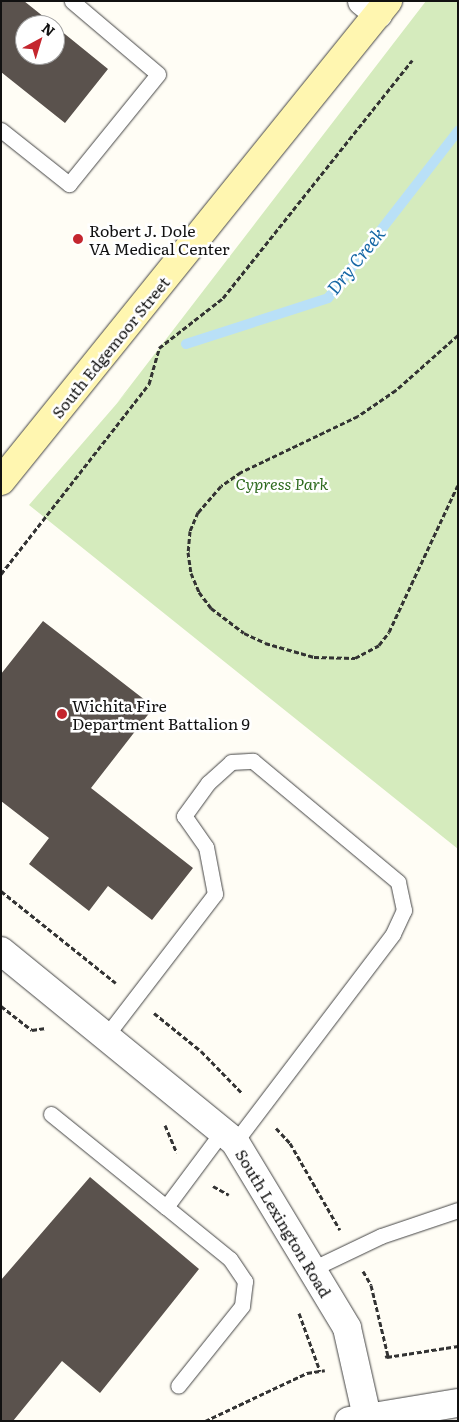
<!DOCTYPE html>
<html>
<head>
<meta charset="utf-8">
<style>
  body { margin:0 }
  #map { position:relative; width:459px; height:1422px; overflow:hidden; background:#fffdf5; font-family:Literata,serif }
  div>[style] { position:absolute }
  .green>* { inset:0; background:#d5ebbd }
  .stream>* { height:10px; margin:-5px; padding:0 5px; transform-origin:5px; border-radius:5px; background:#b9e0f7 }
  .building>* { inset:0; background:#5a524d }
  .path>* { height:3px; margin-top:-1.5px; transform-origin:0; background:repeating-linear-gradient(90deg,#333 0 5px,transparent 0 7.5px) }
  .roads { filter:drop-shadow(0 0 1px #444) drop-shadow(0 0 1px #444) }
  .lane>* { height:15px; margin:-7.5px; padding:0 7.5px; transform-origin:7.5px; border-radius:7.5px; background:#fff }
  .street>* { height:28px; margin:-14px; padding:0 14px; transform-origin:14px; border-radius:14px; background:#fff }
  .secondary>* { height:28px; margin:-14px; padding:0 14px; transform-origin:14px; border-radius:14px; background:#fff6b0 }
  .dots>* { width:14px; height:14px; translate:-50% -50%; box-sizing:border-box; border:2px solid #fff; border-radius:50% }
  span { translate:-50% -50%; white-space:nowrap; text-align:center; line-height:1.15; -webkit-text-stroke:5px #fff; paint-order:stroke }
  .poi-label { font-size:16px; color:#111 }
  .left { translate:0 -50%; text-align:left }
  .street-label { font-size:16px; color:#111 }
  .park-label { font-size:16px; color:#2f6b1f; font-style:italic }
  .water-label { font-size:18px; color:#1768a6; font-style:italic }
  .frame { position:absolute; inset:0; border:2px solid #111; pointer-events:none }
  .north { position:absolute; left:15px; top:15px; width:50px; height:50px; box-sizing:border-box; background:#fff; border:1px solid #a0a0a0; border-radius:50%; rotate:39deg; font-size:14px; font-weight:700; line-height:20px; text-align:center; color:#111 }
  .north::after { content:''; display:block; margin:auto; width:18px; height:22px; background:#c4262e; clip-path:polygon(50% 0,100% 100%,50% 72%,0 100%) }
</style>
</head>
<body>
<div id="map">
  <div class="green">
    <div style="clip-path:polygon(426px 1px,458px 1px,458px 849px,29px 505px,132px 386px,117px 403px)"></div>
  </div>
  <div class="stream">
    <div style="left:186px;top:344px;width:149px;rotate:-17.9deg"></div>
    <div style="left:328px;top:298px;width:212px;rotate:-52.1deg"></div>
  </div>
  <div class="building">
    <div style="clip-path:polygon(1px 1px,24px 1px,54px 25px,25px 25px,25px 55px,55px 55px,55px 26px,108px 69px,65px 123px,1px 72px)"></div>
    <div style="clip-path:polygon(43px 621px,154px 707px,91px 788px,193px 868px,152px 920px,108px 886px,89px 911px,29px 864px,49px 838px,1px 801px,1px 674px)"></div>
    <div style="clip-path:polygon(90px 1177px,199px 1269px,100px 1393px,62px 1361px,13px 1421px,1px 1421px,1px 1280px)"></div>
  </div>
  <div class="path">
    <div style="left:458px;top:335px;width:83px;rotate:138.4deg"></div>
    <div style="left:396px;top:390px;width:46px;rotate:145.6deg"></div>
    <div style="left:358px;top:416px;width:130px;rotate:154.4deg"></div>
    <div style="left:241px;top:472px;width:24px;rotate:145deg"></div>
    <div style="left:221px;top:486px;width:35px;rotate:131deg"></div>
    <div style="left:198px;top:512px;width:21px;rotate:113deg"></div>
    <div style="left:190px;top:531px;width:21px;rotate:95deg"></div>
    <div style="left:188px;top:552px;width:21px;rotate:82deg"></div>
    <div style="left:191px;top:573px;width:21px;rotate:67deg"></div>
    <div style="left:199px;top:592px;width:20px;rotate:53deg"></div>
    <div style="left:211px;top:608px;width:41px;rotate:37.1deg"></div>
    <div style="left:244px;top:633px;width:23px;rotate:25deg"></div>
    <div style="left:265px;top:643px;width:51px;rotate:15.9deg"></div>
    <div style="left:314px;top:657px;width:41px;rotate:1.4deg"></div>
    <div style="left:355px;top:658px;width:27px;rotate:-28deg"></div>
    <div style="left:379px;top:645px;width:16px;rotate:-52deg"></div>
    <div style="left:389px;top:632px;width:162px;rotate:-64.9deg"></div>
    <div style="left:1px;top:574px;width:241px;rotate:-52.1deg"></div>
    <div style="left:149px;top:384px;width:37px;rotate:-74deg"></div>
    <div style="left:159px;top:348px;width:81px;rotate:-38deg"></div>
    <div style="left:223px;top:298px;width:304px;rotate:-51.5deg"></div>
    <div style="left:1px;top:891px;width:147px;rotate:38.7deg"></div>
    <div style="left:1px;top:1006px;width:39px;rotate:38deg"></div>
    <div style="left:32px;top:1030px;width:14px;rotate:-8deg"></div>
    <div style="left:154px;top:1013px;width:60px;rotate:39deg"></div>
    <div style="left:201px;top:1051px;width:59px;rotate:45.7deg"></div>
    <div style="left:165px;top:1125px;width:30px;rotate:67deg"></div>
    <div style="left:276px;top:1128px;width:21px;rotate:47deg"></div>
    <div style="left:290px;top:1143px;width:100px;rotate:60.1deg"></div>
    <div style="left:213px;top:1186px;width:18px;rotate:29deg"></div>
    <div style="left:363px;top:1271px;width:16px;rotate:60deg"></div>
    <div style="left:371px;top:1285px;width:73px;rotate:76.5deg"></div>
    <div style="left:388px;top:1356px;width:3px;rotate:162deg"></div>
    <div style="left:299px;top:1313px;width:62px;rotate:70.1deg"></div>
    <div style="left:387px;top:1357px;width:72px;rotate:-8.8deg"></div>
    <div style="left:205px;top:1421px;width:113px;rotate:-25.2deg"></div>
    <div style="left:307px;top:1373px;width:18px;rotate:-9deg"></div>
  </div>
  <div class="roads">
    <div class="lane">
      <div style="left:1px;top:130px;width:87px;rotate:38.5deg"></div>
      <div style="left:69px;top:184px;width:141px;rotate:-51deg"></div>
      <div style="left:158px;top:74px;width:113px;rotate:-139.7deg"></div>
      <div style="left:106px;top:1036px;width:179px;rotate:-52.5deg"></div>
      <div style="left:215px;top:894px;width:48px;rotate:-100.8deg"></div>
      <div style="left:206px;top:847px;width:38px;rotate:-125deg"></div>
      <div style="left:184px;top:816px;width:41px;rotate:-54deg"></div>
      <div style="left:208px;top:783px;width:31px;rotate:-42deg"></div>
      <div style="left:231px;top:762px;width:22px;rotate:-3deg"></div>
      <div style="left:253px;top:761px;width:189px;rotate:39.8deg"></div>
      <div style="left:398px;top:882px;width:29px;rotate:78deg"></div>
      <div style="left:404px;top:910px;width:26px;rotate:115deg"></div>
      <div style="left:393px;top:934px;width:261px;rotate:127.2deg"></div>
      <div style="left:51px;top:1114px;width:148px;rotate:39deg"></div>
      <div style="left:166px;top:1207px;width:94px;rotate:-53.3deg"></div>
      <div style="left:166px;top:1207px;width:82px;rotate:39.1deg"></div>
      <div style="left:230px;top:1259px;width:27px;rotate:56deg"></div>
      <div style="left:245px;top:1281px;width:25px;rotate:97deg"></div>
      <div style="left:242px;top:1306px;width:102px;rotate:128.7deg"></div>
      <div style="left:312px;top:1269px;width:76px;rotate:-25.6deg"></div>
      <div style="left:381px;top:1236px;width:81px;rotate:-18.7deg"></div>
    </div>
    <div class="street">
      <div style="left:362px;top:1px;width:21px;rotate:39deg"></div>
      <div style="left:1px;top:951px;width:302px;rotate:39.2deg"></div>
      <div style="left:235px;top:1142px;width:217px;rotate:58.9deg"></div>
      <div style="left:347px;top:1328px;width:95px;rotate:77.3deg"></div>
      <div style="left:349px;top:1421px;width:110px;rotate:-9.4deg"></div>
    </div>
    <div class="secondary">
      <div style="left:1px;top:481px;width:617px;rotate:-51.12deg"></div>
    </div>
  </div>
  <div class="dots">
    <div style="left:78px;top:239px;background:#c4262e"></div>
    <div style="left:62px;top:714px;background:#c4262e"></div>
  </div>
  <div class="poi-label">
    <span class="left" style="left:89px;top:239px">Robert J. Dole<br>VA Medical Center</span>
    <span class="left" style="left:72px;top:714px">Wichita Fire<br>Department Battalion 9</span>
  </div>
  <div class="street-label">
    <span style="left:110px;top:347px;rotate:-51deg">South Edgemoor Street</span>
    <span style="left:284px;top:1223px;rotate:59deg">South Lexington Road</span>
  </div>
  <div class="park-label">
    <span style="left:282px;top:483px">Cypress Park</span>
  </div>
  <div class="water-label">
    <span style="left:356px;top:261px;rotate:-51deg">Dry Creek</span>
  </div>
  <div class="frame"></div>
  <div class="north">N</div>
</div>
</body>
</html>
